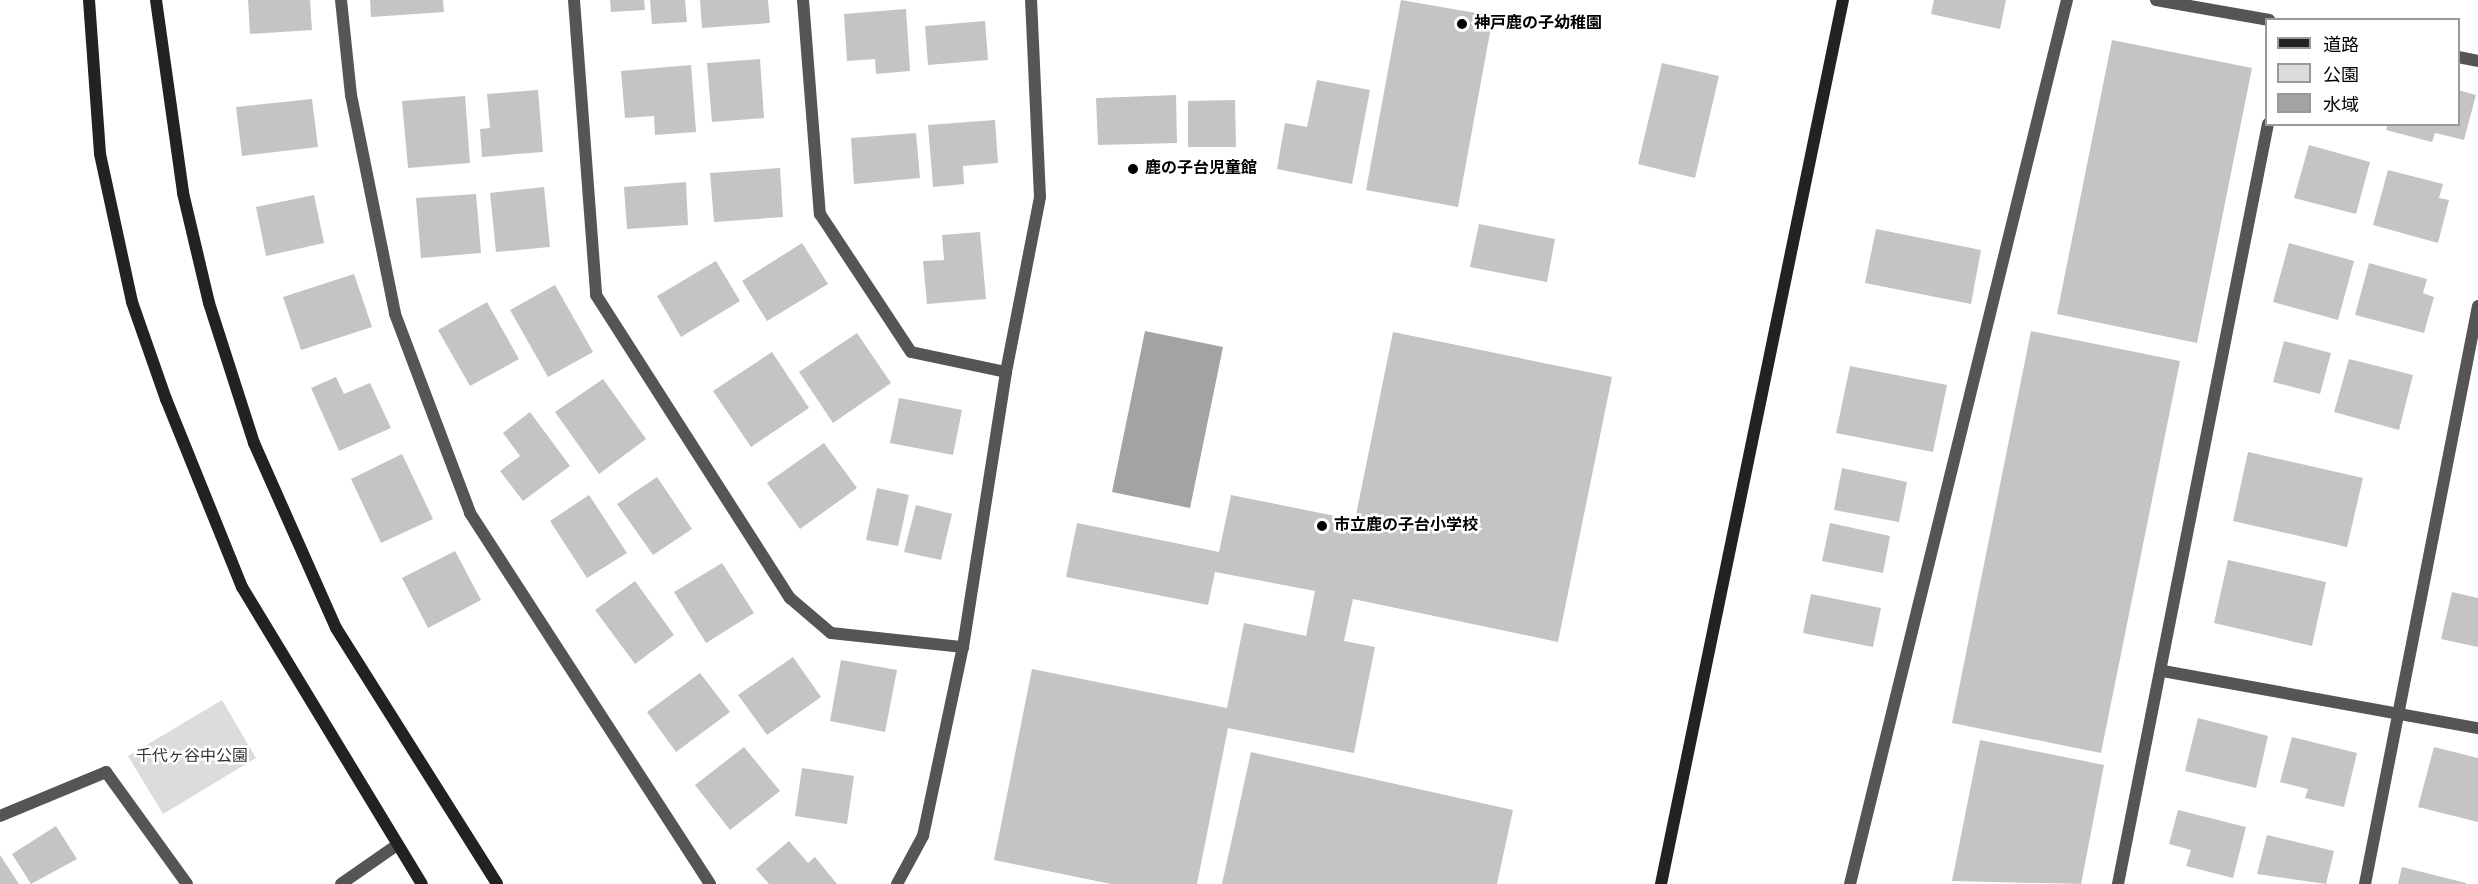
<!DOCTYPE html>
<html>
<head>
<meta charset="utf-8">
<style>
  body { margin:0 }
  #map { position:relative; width:2478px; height:884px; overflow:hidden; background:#fff; font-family:"Sofia Sans Condensed","Noto Sans JP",sans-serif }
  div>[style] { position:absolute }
  .green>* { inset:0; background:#dcdcdc }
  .water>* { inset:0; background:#a3a3a3 }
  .building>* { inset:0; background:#c4c4c4 }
  .street>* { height:12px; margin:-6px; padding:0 6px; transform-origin:6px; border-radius:6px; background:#555 }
  .secondary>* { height:12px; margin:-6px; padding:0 6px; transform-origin:6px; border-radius:6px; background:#222 }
  .dots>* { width:16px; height:16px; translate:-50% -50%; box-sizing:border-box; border:3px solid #fff; border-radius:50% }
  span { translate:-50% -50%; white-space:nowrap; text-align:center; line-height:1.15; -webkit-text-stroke:5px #fff; paint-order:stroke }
  .poi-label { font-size:16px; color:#000; font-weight:700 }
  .left { translate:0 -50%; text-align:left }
  .park-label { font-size:16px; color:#333 }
  .legend { position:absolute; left:2265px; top:18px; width:195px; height:108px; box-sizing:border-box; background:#fff; border:2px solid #999; margin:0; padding:8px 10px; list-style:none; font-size:18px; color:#000 }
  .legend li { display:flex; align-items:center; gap:12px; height:30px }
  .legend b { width:30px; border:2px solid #999 }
</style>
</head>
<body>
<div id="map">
  <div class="green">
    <div style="clip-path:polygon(222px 700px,256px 758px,163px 814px,128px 756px)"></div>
  </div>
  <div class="water">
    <div style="clip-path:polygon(1145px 331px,1223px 347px,1190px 508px,1112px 492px)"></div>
  </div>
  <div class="building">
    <div style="clip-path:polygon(248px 0,310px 0,312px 30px,250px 34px)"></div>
    <div style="clip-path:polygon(370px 0,443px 0,444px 12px,371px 17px)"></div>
    <div style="clip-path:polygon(610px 0,644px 0,645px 10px,611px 12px)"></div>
    <div style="clip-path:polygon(650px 0,685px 0,687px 22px,652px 24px)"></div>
    <div style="clip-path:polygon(700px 0,768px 0,770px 23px,702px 28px)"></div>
    <div style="clip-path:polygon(1401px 0,1493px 16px,1458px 207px,1366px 190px)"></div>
    <div style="clip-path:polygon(1934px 0,2006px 0,2000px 29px,1931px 14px)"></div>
    <div style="clip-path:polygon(906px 9px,910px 71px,876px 74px,875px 59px,847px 61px,844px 14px)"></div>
    <div style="clip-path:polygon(985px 21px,988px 60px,928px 65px,925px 26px)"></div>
    <div style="clip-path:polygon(2112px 40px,2252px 68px,2197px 343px,2057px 314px)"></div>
    <div style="clip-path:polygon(760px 59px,764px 118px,712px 122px,707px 63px)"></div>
    <div style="clip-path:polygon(1662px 63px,1719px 76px,1695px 178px,1638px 164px)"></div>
    <div style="clip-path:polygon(691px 65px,696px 132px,655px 135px,654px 116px,625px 118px,621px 71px)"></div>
    <div style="clip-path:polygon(1317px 80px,1370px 90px,1352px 184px,1277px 169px,1285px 123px,1307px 127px)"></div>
    <div style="clip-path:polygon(538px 90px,543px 152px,482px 157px,480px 129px,490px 128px,487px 94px)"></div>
    <div style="clip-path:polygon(2458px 90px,2476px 95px,2464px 140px,2435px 133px,2432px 142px,2386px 130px,2388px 124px,2458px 124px)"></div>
    <div style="clip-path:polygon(1176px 95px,1177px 143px,1098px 145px,1096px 98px)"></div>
    <div style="clip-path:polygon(465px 96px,470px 163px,408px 168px,402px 101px)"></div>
    <div style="clip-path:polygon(312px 99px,318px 147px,242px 156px,236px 107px)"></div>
    <div style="clip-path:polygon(1235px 100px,1236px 147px,1188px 147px,1188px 101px)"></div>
    <div style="clip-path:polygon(995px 120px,998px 163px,963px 166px,964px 184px,933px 187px,928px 125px)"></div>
    <div style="clip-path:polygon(916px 133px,920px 178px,854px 184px,851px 138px)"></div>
    <div style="clip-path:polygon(2309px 145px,2370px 162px,2356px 214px,2294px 198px)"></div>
    <div style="clip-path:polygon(780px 168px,783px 217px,714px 222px,710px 173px)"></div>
    <div style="clip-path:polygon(2388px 170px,2443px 184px,2439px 198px,2449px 200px,2438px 243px,2373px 225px)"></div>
    <div style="clip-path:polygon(686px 182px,688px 225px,627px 229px,624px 187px)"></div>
    <div style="clip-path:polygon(544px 187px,550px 247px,496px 252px,490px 193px)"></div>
    <div style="clip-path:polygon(476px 194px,481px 253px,421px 258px,416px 198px)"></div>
    <div style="clip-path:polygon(314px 195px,324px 243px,266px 256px,256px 207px)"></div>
    <div style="clip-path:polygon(1479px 224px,1555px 239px,1547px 282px,1470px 267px)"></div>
    <div style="clip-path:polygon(1876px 229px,1981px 250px,1971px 304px,1865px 283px)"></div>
    <div style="clip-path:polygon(980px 232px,986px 299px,927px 304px,923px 261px,944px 260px,942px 235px)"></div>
    <div style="clip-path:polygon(802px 243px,828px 284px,767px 321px,742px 281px)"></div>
    <div style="clip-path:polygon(2289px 243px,2354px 261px,2338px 320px,2273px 302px)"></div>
    <div style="clip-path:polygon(716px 261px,740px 301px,681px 337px,657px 296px)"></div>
    <div style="clip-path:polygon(2369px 263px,2427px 279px,2423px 293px,2434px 297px,2424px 333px,2355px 315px)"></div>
    <div style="clip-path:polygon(354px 274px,372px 327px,301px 350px,283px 297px)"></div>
    <div style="clip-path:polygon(555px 285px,593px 352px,548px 377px,510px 310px)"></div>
    <div style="clip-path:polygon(487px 302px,519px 359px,470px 386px,438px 330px)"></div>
    <div style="clip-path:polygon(2031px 331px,2180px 361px,2101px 753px,1952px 723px)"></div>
    <div style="clip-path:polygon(1393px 332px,1612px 377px,1558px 642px,1353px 599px,1344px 641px,1375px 647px,1354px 753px,1228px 728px,1197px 884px,1111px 884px,994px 860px,1032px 669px,1227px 708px,1244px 623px,1306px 636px,1315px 591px,1215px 572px,1208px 605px,1066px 577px,1077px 523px,1219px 552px,1231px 495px,1355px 520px)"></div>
    <div style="clip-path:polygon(857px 333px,891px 383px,833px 423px,799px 372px)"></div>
    <div style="clip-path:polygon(2284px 341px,2331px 353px,2320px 394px,2273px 382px)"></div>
    <div style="clip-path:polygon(772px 352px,809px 408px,751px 447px,713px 391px)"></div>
    <div style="clip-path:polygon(2349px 359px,2413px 375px,2399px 430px,2334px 412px)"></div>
    <div style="clip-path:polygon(1850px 366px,1947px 385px,1933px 452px,1836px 433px)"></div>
    <div style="clip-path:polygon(336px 377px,344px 394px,370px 383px,391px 428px,339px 451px,311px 388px)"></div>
    <div style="clip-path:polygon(603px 379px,646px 439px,599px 474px,555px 412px)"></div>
    <div style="clip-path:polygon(899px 398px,962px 410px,953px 455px,890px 443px)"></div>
    <div style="clip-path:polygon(530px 412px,570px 466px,523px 501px,500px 471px,520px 456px,503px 433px)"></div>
    <div style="clip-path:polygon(824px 443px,857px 488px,800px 529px,767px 483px)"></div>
    <div style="clip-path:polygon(2248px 452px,2363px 478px,2347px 547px,2233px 521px)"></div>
    <div style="clip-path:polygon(402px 454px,433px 519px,381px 543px,351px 479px)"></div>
    <div style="clip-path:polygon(1842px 468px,1907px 482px,1899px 522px,1834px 510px)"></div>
    <div style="clip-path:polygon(657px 477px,692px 529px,653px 555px,617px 504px)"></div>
    <div style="clip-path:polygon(877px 488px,909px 495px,898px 546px,866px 540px)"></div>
    <div style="clip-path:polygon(589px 495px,627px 553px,587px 578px,550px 521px)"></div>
    <div style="clip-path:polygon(916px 505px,952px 514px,941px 560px,904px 552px)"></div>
    <div style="clip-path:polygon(1830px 523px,1890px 536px,1883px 573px,1822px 561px)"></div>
    <div style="clip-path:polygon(455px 551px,481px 600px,428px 628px,402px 578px)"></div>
    <div style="clip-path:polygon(2228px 560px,2326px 582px,2312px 646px,2214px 623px)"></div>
    <div style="clip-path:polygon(722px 563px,754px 613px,706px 643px,674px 592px)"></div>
    <div style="clip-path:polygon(635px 581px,674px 635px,635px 664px,595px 610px)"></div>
    <div style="clip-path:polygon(2452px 592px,2478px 598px,2478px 647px,2441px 639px)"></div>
    <div style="clip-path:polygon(1811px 594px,1881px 608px,1873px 647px,1803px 633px)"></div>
    <div style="clip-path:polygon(793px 657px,821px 697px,767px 735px,738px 695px)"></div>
    <div style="clip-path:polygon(841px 660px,897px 670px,885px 732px,830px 721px)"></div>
    <div style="clip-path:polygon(700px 673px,730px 712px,676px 752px,647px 712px)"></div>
    <div style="clip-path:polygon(2198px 718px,2268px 736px,2256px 788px,2185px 771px)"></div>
    <div style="clip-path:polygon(2292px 737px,2357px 753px,2344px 807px,2305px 798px,2308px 789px,2280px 782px)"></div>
    <div style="clip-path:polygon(1980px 740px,2104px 765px,2081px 884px,1952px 881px)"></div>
    <div style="clip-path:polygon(744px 747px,780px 791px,730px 830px,695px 785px)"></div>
    <div style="clip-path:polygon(2434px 747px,2478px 758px,2478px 822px,2418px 807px)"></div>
    <div style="clip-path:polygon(1251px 752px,1513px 810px,1497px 884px,1222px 884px)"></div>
    <div style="clip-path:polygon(802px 768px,854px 776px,847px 824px,795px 816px)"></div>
    <div style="clip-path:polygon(2178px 810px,2246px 827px,2233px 878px,2186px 866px,2191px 850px,2169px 844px)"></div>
    <div style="clip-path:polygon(56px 826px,77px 859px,31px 884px,12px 854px)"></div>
    <div style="clip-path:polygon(2267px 835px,2334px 851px,2326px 884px,2257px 874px)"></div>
    <div style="clip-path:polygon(789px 841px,808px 863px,815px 857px,837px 884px,769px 884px,756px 869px)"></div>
    <div style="clip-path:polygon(0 855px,19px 884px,0 884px)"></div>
    <div style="clip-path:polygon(2402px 867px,2466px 883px,2466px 884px,2398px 884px)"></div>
  </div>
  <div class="street">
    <div style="left:341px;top:0;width:96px;rotate:84deg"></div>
    <div style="left:351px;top:95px;width:223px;rotate:78.6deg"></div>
    <div style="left:395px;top:314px;width:213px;rotate:69.3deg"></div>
    <div style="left:470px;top:513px;width:442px;rotate:57.1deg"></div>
    <div style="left:574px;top:0;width:296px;rotate:85.7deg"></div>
    <div style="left:596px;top:295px;width:360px;rotate:57.4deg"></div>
    <div style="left:790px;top:598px;width:54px;rotate:40.5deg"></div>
    <div style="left:831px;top:633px;width:133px;rotate:6.1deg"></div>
    <div style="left:803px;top:0;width:215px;rotate:85.5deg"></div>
    <div style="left:820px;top:214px;width:165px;rotate:56.6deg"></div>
    <div style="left:911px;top:352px;width:97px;rotate:11.9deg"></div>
    <div style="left:2156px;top:0;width:115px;rotate:10deg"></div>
    <div style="left:2458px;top:57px;width:20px;rotate:11deg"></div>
    <div style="left:2163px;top:671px;width:320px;rotate:10.3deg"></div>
    <div style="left:0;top:816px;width:115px;rotate:-22.5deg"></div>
    <div style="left:106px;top:772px;width:138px;rotate:54.1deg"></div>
    <div style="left:341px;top:884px;width:68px;rotate:-34.9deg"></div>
    <div style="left:897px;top:884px;width:55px;rotate:-61.6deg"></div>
    <div style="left:923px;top:836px;width:193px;rotate:-78.1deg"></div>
    <div style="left:963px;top:647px;width:278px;rotate:-81.1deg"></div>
    <div style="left:1006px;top:372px;width:178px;rotate:-79deg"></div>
    <div style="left:1040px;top:197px;width:197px;rotate:-92.6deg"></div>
    <div style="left:1850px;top:884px;width:910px;rotate:-76.21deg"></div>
    <div style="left:2118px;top:884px;width:775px;rotate:-78.84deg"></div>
    <div style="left:2365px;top:884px;width:589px;rotate:-78.94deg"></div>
  </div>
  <div class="secondary">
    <div style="left:89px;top:0;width:154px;rotate:85.9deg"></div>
    <div style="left:100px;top:154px;width:151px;rotate:77.8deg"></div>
    <div style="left:132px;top:302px;width:103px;rotate:70.7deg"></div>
    <div style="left:166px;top:399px;width:203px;rotate:68deg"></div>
    <div style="left:242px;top:587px;width:347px;rotate:58.8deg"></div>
    <div style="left:156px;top:0;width:195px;rotate:82deg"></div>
    <div style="left:183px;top:193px;width:113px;rotate:76.7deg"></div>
    <div style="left:209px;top:303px;width:147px;rotate:72.2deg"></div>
    <div style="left:254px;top:443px;width:202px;rotate:66.1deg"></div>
    <div style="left:336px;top:628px;width:302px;rotate:57.8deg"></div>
    <div style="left:1661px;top:884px;width:903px;rotate:-78.37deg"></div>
  </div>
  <div class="dots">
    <div style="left:1462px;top:24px;background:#000"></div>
    <div style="left:1133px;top:169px;background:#000"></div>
    <div style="left:1322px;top:526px;background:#000"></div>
  </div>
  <div class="poi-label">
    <span class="left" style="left:1474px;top:24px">神戸鹿の子幼稚園</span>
    <span class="left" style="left:1145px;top:169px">鹿の子台児童館</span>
    <span class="left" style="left:1334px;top:526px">市立鹿の子台小学校</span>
  </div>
  <div class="park-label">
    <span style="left:192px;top:757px">千代ヶ谷中公園</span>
  </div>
  <ul class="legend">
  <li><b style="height:8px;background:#222"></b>道路</li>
  <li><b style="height:16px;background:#dcdcdc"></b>公園</li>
  <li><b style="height:16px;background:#a3a3a3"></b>水域</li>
  </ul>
</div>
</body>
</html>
